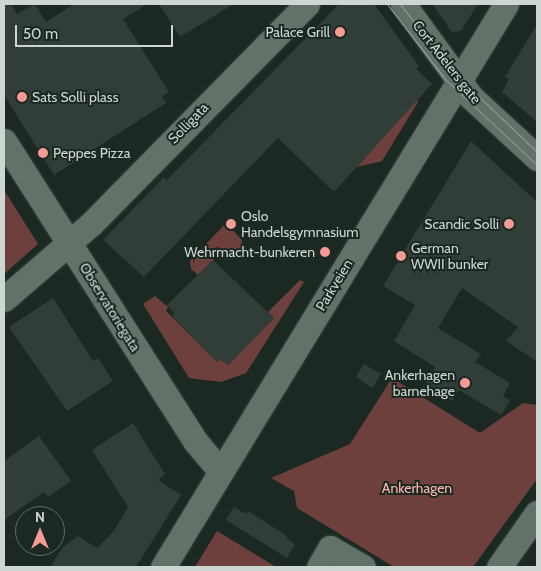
<!DOCTYPE html>
<html>
<head>
<meta charset="utf-8">
<style>
  body { margin:0 }
  #map { position:relative; width:541px; height:571px; overflow:hidden; background:#1b2922; font-family:Cabin,sans-serif }
  div>[style] { position:absolute }
  .green>* { inset:0; background:#6d403e }
  .building>* { inset:0; background:#303e37 }
  .roads { filter:drop-shadow(0 0 1px #39453f) drop-shadow(0 0 1px #39453f) }
  .minor>* { height:25px; margin:-12.5px; padding:0 12.5px; transform-origin:12.5px; border-radius:12.5px; background:#627269 }
  .tram>* { height:1px; margin:-0.5px; padding:0 0.5px; transform-origin:0.5px; border-radius:0.5px; background:#97a29c }
  .dots>* { width:14px; height:14px; translate:-50% -50%; box-sizing:border-box; border:2px solid #1b2922; border-radius:50% }
  span { translate:-50% -50%; white-space:nowrap; text-align:center; line-height:1.15; -webkit-text-stroke:4px #1b2922; paint-order:stroke }
  .poi-label { font-size:14px; color:#cdd6d1 }
  .right { translate:-100% -50%; text-align:right }
  .left { translate:0 -50%; text-align:left }
  .street-label { font-size:14px; color:#cdd6d1 }
  .park-label { font-size:14px; color:#ffb6b2 }
  .frame { position:absolute; inset:0; border:5px solid #cdd6d1; pointer-events:none }
  .north { position:absolute; left:15px; top:506px; width:50px; height:50px; box-sizing:border-box; background:#1b2922; border:1px solid #626e68; border-radius:50%; rotate:0deg; font-size:14px; font-weight:700; line-height:20px; text-align:center; color:#cdd6d1 }
  .north::after { content:''; display:block; margin:auto; width:18px; height:22px; background:#f59b97; clip-path:polygon(50% 0,100% 100%,50% 72%,0 100%) }
  .scale { position:absolute; left:15px; top:25px; width:158px; height:22px; box-sizing:border-box; border:2px solid #cdd6d1; border-top:0; padding-left:6px; font-size:15px; line-height:18px; white-space:nowrap; color:#cdd6d1; -webkit-text-stroke:4px #1b2922; paint-order:stroke }
</style>
</head>
<body>
<div id="map">
  <div class="green">
    <div style="clip-path:polygon(417px 99px,418px 102px,382px 161px,357px 167px)"></div>
    <div style="clip-path:polygon(4px 190px,38px 244px,4px 274px)"></div>
    <div style="clip-path:polygon(226px 223px,242px 240px,241px 251px,235px 255px,224px 249px,198px 275px,191px 269px,190px 261px)"></div>
    <div style="clip-path:polygon(300px 280px,304px 282px,246px 373px,221px 382px,189px 378px,143px 304px,155px 296px,168px 307px,166px 311px,217px 362px,220px 359px,228px 365px,274px 318px,268px 312px)"></div>
    <div style="clip-path:polygon(392px 378px,480px 433px,523px 403px,537px 405px,537px 479px,473px 567px,394px 567px,297px 508px,294px 491px,271px 478px,350px 444px)"></div>
    <div style="clip-path:polygon(217px 531px,276px 567px,195px 567px)"></div>
  </div>
  <div class="building">
    <div style="clip-path:polygon(4px 4px,11px 4px,17px 14px,35px 4px,46px 22px,74px 4px,147px 4px,123px 19px,169px 92px,162px 96px,166px 103px,54px 175px,4px 95px)"></div>
    <div style="clip-path:polygon(159px 4px,234px 4px,180px 37px)"></div>
    <div style="clip-path:polygon(339px 4px,374px 4px,419px 66px,416px 69px,432px 84px,334px 192px,278px 138px,144px 277px,103px 240px,164px 177px,166px 181px)"></div>
    <div style="clip-path:polygon(432px 4px,478px 4px,461px 31px,452px 32px)"></div>
    <div style="clip-path:polygon(537px 24px,537px 122px,502px 92px,509px 79px,505px 77px)"></div>
    <div style="clip-path:polygon(471px 141px,537px 202px,537px 362px,506px 341px,518px 327px,462px 288px,438px 328px,481px 354px,475px 362px,510px 383px,503px 396px,510px 400px,501px 415px,459px 390px,452px 401px,425px 384px,435px 367px,394px 341px,415px 305px,383px 286px)"></div>
    <div style="clip-path:polygon(213px 260px,274px 318px,228px 365px,220px 359px,217px 362px,172px 316px,175px 314px,167px 305px)"></div>
    <div style="clip-path:polygon(53px 298px,93px 361px,98px 358px,113px 381px,67px 411px,9px 327px)"></div>
    <div style="clip-path:polygon(364px 364px,381px 374px,372px 388px,356px 377px)"></div>
    <div style="clip-path:polygon(133px 423px,165px 474px,158px 480px,181px 495px,136px 567px,50px 567px,63px 547px,78px 536px,97px 548px,113px 532px,128px 507px,92px 450px)"></div>
    <div style="clip-path:polygon(39px 436px,71px 481px,48px 497px,44px 492px,4px 520px,4px 461px)"></div>
    <div style="clip-path:polygon(234px 507px,246px 514px,248px 511px,287px 536px,286px 538px,295px 544px,287px 558px,226px 520px)"></div>
  </div>
  <div class="roads">
    <div class="minor">
      <div style="left:403px;top:4px;width:115px;rotate:53.8deg"></div>
      <div style="left:471px;top:97px;width:90px;rotate:42.7deg"></div>
      <div style="left:4px;top:141px;width:357px;rotate:57.5deg"></div>
      <div style="left:196px;top:442px;width:38px;rotate:50deg"></div>
      <div style="left:4px;top:299px;width:115px;rotate:-40.8deg"></div>
      <div style="left:91px;top:224px;width:308px;rotate:-45.5deg"></div>
      <div style="left:163px;top:567px;width:659px;rotate:-58.65deg"></div>
      <div style="left:319px;top:567px;width:22px;rotate:-60deg"></div>
      <div style="left:330px;top:548px;width:38px;rotate:30deg"></div>
      <div style="left:499px;top:567px;width:66px;rotate:-54.9deg"></div>
    </div>
  </div>
  <div class="tram">
    <div style="left:387px;top:4px;width:96px;rotate:52.2deg"></div>
    <div style="left:446px;top:80px;width:125px;rotate:43deg"></div>
    <div style="left:400px;top:4px;width:85px;rotate:52.2deg"></div>
    <div style="left:452px;top:71px;width:117px;rotate:43.6deg"></div>
  </div>
  <div class="dots">
    <div style="left:340px;top:32px;background:#f59b97"></div>
    <div style="left:22px;top:97px;background:#f59b97"></div>
    <div style="left:43px;top:153px;background:#f59b97"></div>
    <div style="left:231px;top:224px;background:#f59b97"></div>
    <div style="left:509px;top:224px;background:#f59b97"></div>
    <div style="left:325px;top:252px;background:#f59b97"></div>
    <div style="left:401px;top:256px;background:#f59b97"></div>
    <div style="left:465px;top:383px;background:#f59b97"></div>
  </div>
  <div class="poi-label">
    <span class="right" style="left:330px;top:32px">Palace Grill</span>
    <span class="left" style="left:32px;top:97px">Sats Solli plass</span>
    <span class="left" style="left:53px;top:153px">Peppes Pizza</span>
    <span class="left" style="left:241px;top:224px">Oslo<br>Handelsgymnasium</span>
    <span class="right" style="left:499px;top:224px">Scandic Solli</span>
    <span class="left" style="left:411px;top:256px">German<br>WWII bunker</span>
    <span class="right" style="left:315px;top:252px">Wehrmacht-bunkeren</span>
    <span class="right" style="left:455px;top:383px">Ankerhagen<br>barnehage</span>
  </div>
  <div class="street-label">
    <span style="left:447px;top:62px;rotate:52deg">Cort Adelers gate</span>
    <span style="left:188px;top:123px;rotate:-46deg">Solligata</span>
    <span style="left:334px;top:285px;rotate:-59deg">Parkveien</span>
    <span style="left:110px;top:307px;rotate:58deg">Observatoriegata</span>
  </div>
  <div class="park-label">
    <span style="left:417px;top:488px">Ankerhagen</span>
  </div>
  <div class="frame"></div>
  <div class="north">N</div>
  <div class="scale">50 m</div>
</div>
</body>
</html>
